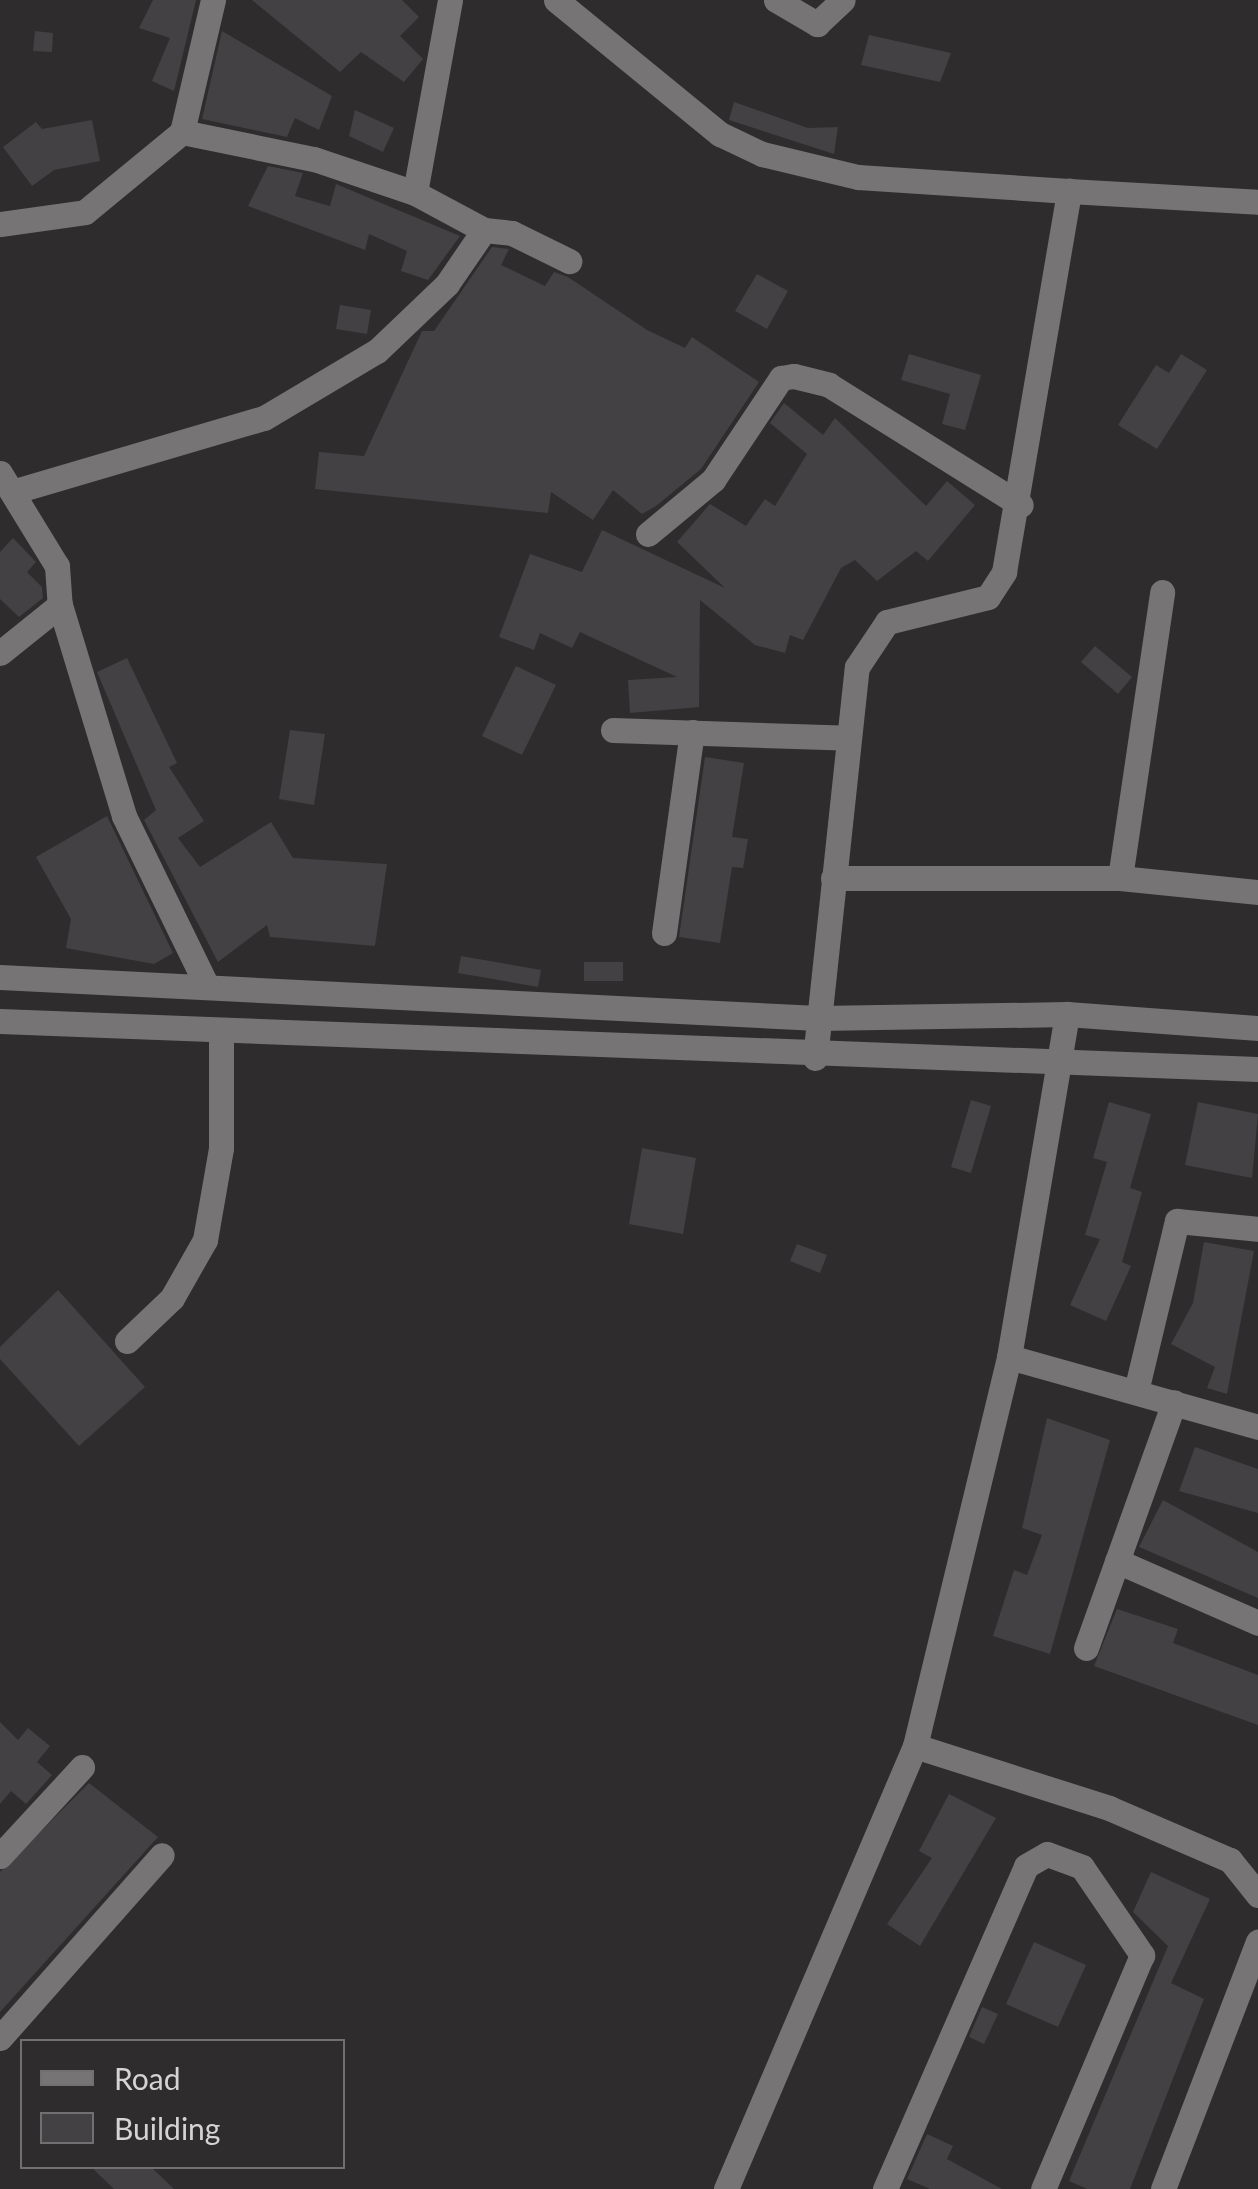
<!DOCTYPE html>
<html>
<head>
<meta charset="utf-8">
<style>
  body { margin:0 }
  #map { position:relative; width:1258px; height:2189px; overflow:hidden; background:#2e2c2d; font-family:Lato,sans-serif }
  div>[style] { position:absolute }
  .building>* { inset:0; background:#434143 }
  .minor>* { height:25px; margin:-12.5px; padding:0 12.5px; transform-origin:12.5px; border-radius:12.5px; background:#767474 }
  span { translate:-50% -50%; white-space:nowrap; text-align:center; line-height:1.15; -webkit-text-stroke:8px #2e2c2d; paint-order:stroke }
  .legend { position:absolute; left:20px; top:2039px; width:325px; height:130px; box-sizing:border-box; background:#2e2c2d; border:2px solid #716f70; margin:0; padding:12px 18px; list-style:none; font-size:30px; color:#d5d4d4 }
  .legend li { display:flex; align-items:center; gap:20px; height:50px }
  .legend b { width:50px; border:2px solid #716f70 }
</style>
</head>
<body>
<div id="map">
  <div class="building">
    <div style="clip-path:polygon(153px 0,196px 0,174px 91px,152px 81px,170px 38px,139px 28px)"></div>
    <div style="clip-path:polygon(252px 0,402px 0,419px 17px,400px 36px,423px 59px,404px 82px,361px 52px,340px 72px)"></div>
    <div style="clip-path:polygon(35px 31px,53px 33px,52px 52px,33px 51px)"></div>
    <div style="clip-path:polygon(222px 31px,332px 96px,319px 130px,295px 118px,287px 137px,202px 119px)"></div>
    <div style="clip-path:polygon(869px 35px,951px 53px,940px 82px,861px 65px)"></div>
    <div style="clip-path:polygon(734px 102px,808px 128px,838px 127px,834px 154px,729px 120px)"></div>
    <div style="clip-path:polygon(355px 110px,394px 128px,383px 152px,349px 136px)"></div>
    <div style="clip-path:polygon(92px 120px,100px 161px,54px 170px,32px 186px,3px 147px,36px 122px,42px 129px)"></div>
    <div style="clip-path:polygon(268px 166px,303px 173px,295px 196px,330px 206px,336px 184px,460px 236px,428px 280px,401px 271px,407px 251px,369px 234px,365px 250px,248px 206px)"></div>
    <div style="clip-path:polygon(492px 247px,509px 249px,501px 265px,545px 286px,554px 272px,568px 277px,647px 330px,685px 348px,692px 337px,759px 382px,701px 469px,656px 506px,642px 514px,613px 490px,593px 520px,551px 492px,548px 513px,315px 489px,319px 452px,364px 456px,422px 331px,434px 331px)"></div>
    <div style="clip-path:polygon(757px 274px,788px 291px,767px 329px,735px 311px)"></div>
    <div style="clip-path:polygon(340px 305px,371px 310px,367px 334px,336px 329px)"></div>
    <div style="clip-path:polygon(909px 354px,981px 375px,965px 430px,942px 424px,950px 394px,901px 380px)"></div>
    <div style="clip-path:polygon(1181px 354px,1207px 370px,1157px 449px,1118px 425px,1156px 365px,1169px 373px)"></div>
    <div style="clip-path:polygon(784px 403px,823px 435px,835px 418px,926px 506px,947px 481px,975px 505px,928px 561px,916px 551px,877px 581px,855px 560px,841px 568px,803px 640px,790px 635px,785px 653px,755px 645px,700px 600px,699px 707px,630px 713px,628px 680px,677px 677px,580px 632px,572px 648px,540px 633px,534px 650px,499px 637px,530px 554px,582px 572px,602px 530px,725px 588px,677px 542px,710px 504px,746px 526px,765px 499px,775px 506px,807px 454px,770px 423px)"></div>
    <div style="clip-path:polygon(13px 538px,36px 562px,27px 572px,42px 587px,43px 598px,19px 617px,0 599px,0 552px)"></div>
    <div style="clip-path:polygon(1095px 646px,1132px 677px,1118px 694px,1081px 662px)"></div>
    <div style="clip-path:polygon(127px 658px,177px 763px,169px 767px,204px 821px,178px 838px,200px 867px,271px 822px,293px 858px,387px 864px,375px 946px,270px 937px,267px 925px,218px 962px,144px 820px,156px 810px,97px 672px)"></div>
    <div style="clip-path:polygon(516px 666px,556px 685px,522px 755px,482px 736px)"></div>
    <div style="clip-path:polygon(290px 730px,325px 734px,314px 805px,279px 799px)"></div>
    <div style="clip-path:polygon(705px 757px,744px 763px,732px 837px,748px 839px,743px 868px,732px 867px,720px 943px,679px 937px)"></div>
    <div style="clip-path:polygon(107px 816px,173px 953px,154px 964px,66px 948px,71px 919px,36px 857px)"></div>
    <div style="clip-path:polygon(461px 956px,541px 970px,538px 987px,458px 973px)"></div>
    <div style="clip-path:polygon(584px 962px,623px 962px,623px 981px,584px 981px)"></div>
    <div style="clip-path:polygon(971px 1100px,991px 1106px,971px 1173px,951px 1167px)"></div>
    <div style="clip-path:polygon(1109px 1102px,1151px 1114px,1130px 1188px,1142px 1192px,1122px 1262px,1131px 1266px,1106px 1321px,1070px 1305px,1100px 1239px,1085px 1235px,1107px 1162px,1093px 1158px)"></div>
    <div style="clip-path:polygon(1198px 1102px,1258px 1114px,1252px 1178px,1185px 1165px)"></div>
    <div style="clip-path:polygon(642px 1148px,696px 1158px,683px 1234px,629px 1224px)"></div>
    <div style="clip-path:polygon(1204px 1242px,1254px 1251px,1227px 1394px,1207px 1388px,1215px 1367px,1171px 1344px,1193px 1303px)"></div>
    <div style="clip-path:polygon(797px 1244px,827px 1255px,820px 1273px,790px 1261px)"></div>
    <div style="clip-path:polygon(58px 1290px,145px 1387px,79px 1446px,0 1359px,0 1347px)"></div>
    <div style="clip-path:polygon(1047px 1418px,1110px 1440px,1050px 1654px,993px 1636px,1014px 1570px,1027px 1575px,1042px 1535px,1022px 1528px)"></div>
    <div style="clip-path:polygon(1195px 1447px,1258px 1469px,1258px 1513px,1179px 1491px)"></div>
    <div style="clip-path:polygon(1163px 1500px,1258px 1552px,1258px 1598px,1139px 1547px)"></div>
    <div style="clip-path:polygon(1117px 1609px,1178px 1629px,1173px 1643px,1258px 1675px,1258px 1725px,1094px 1666px)"></div>
    <div style="clip-path:polygon(0 1722px,18px 1740px,28px 1728px,50px 1746px,37px 1762px,52px 1775px,26px 1804px,11px 1791px,0 1804px)"></div>
    <div style="clip-path:polygon(89px 1783px,158px 1837px,0 2012px,0 1872px)"></div>
    <div style="clip-path:polygon(949px 1794px,996px 1818px,920px 1946px,887px 1924px,932px 1858px,919px 1851px)"></div>
    <div style="clip-path:polygon(1151px 1872px,1210px 1899px,1171px 1983px,1204px 1999px,1130px 2189px,1087px 2189px,1069px 2181px,1168px 1946px,1133px 1912px)"></div>
    <div style="clip-path:polygon(1034px 1942px,1086px 1965px,1058px 2027px,1006px 2004px)"></div>
    <div style="clip-path:polygon(982px 2007px,998px 2014px,984px 2044px,969px 2037px)"></div>
    <div style="clip-path:polygon(927px 2134px,953px 2146px,947px 2159px,1002px 2189px,930px 2189px,907px 2179px)"></div>
    <div style="clip-path:polygon(90px 2166px,150px 2166px,174px 2189px,114px 2189px)"></div>
  </div>
  <div class="minor">
    <div style="left:450px;top:0;width:196px;rotate:100.3deg"></div>
    <div style="left:415px;top:193px;width:78px;rotate:28.2deg"></div>
    <div style="left:556px;top:0;width:212px;rotate:39.3deg"></div>
    <div style="left:720px;top:134px;width:47px;rotate:25.5deg"></div>
    <div style="left:762px;top:154px;width:99px;rotate:13.5deg"></div>
    <div style="left:858px;top:177px;width:211px;rotate:3.8deg"></div>
    <div style="left:776px;top:0;width:48px;rotate:30.3deg"></div>
    <div style="left:817px;top:24px;width:35px;rotate:-43deg"></div>
    <div style="left:182px;top:132px;width:135px;rotate:11.6deg"></div>
    <div style="left:314px;top:159px;width:107px;rotate:18.6deg"></div>
    <div style="left:0;top:224px;width:86px;rotate:-8deg"></div>
    <div style="left:85px;top:212px;width:126px;rotate:-39.5deg"></div>
    <div style="left:182px;top:132px;width:136px;rotate:-76.8deg"></div>
    <div style="left:0;top:473px;width:109px;rotate:58.5deg"></div>
    <div style="left:57px;top:566px;width:39px;rotate:86deg"></div>
    <div style="left:60px;top:605px;width:220px;rotate:73.1deg"></div>
    <div style="left:124px;top:816px;width:189px;rotate:64deg"></div>
    <div style="left:12px;top:492px;width:263px;rotate:-16.4deg"></div>
    <div style="left:264px;top:418px;width:131px;rotate:-30.7deg"></div>
    <div style="left:377px;top:351px;width:97px;rotate:-43.7deg"></div>
    <div style="left:447px;top:284px;width:65px;rotate:-55.6deg"></div>
    <div style="left:484px;top:230px;width:28px;rotate:6deg"></div>
    <div style="left:512px;top:233px;width:64px;rotate:26.2deg"></div>
    <div style="left:648px;top:534px;width:85px;rotate:-39.7deg"></div>
    <div style="left:713px;top:480px;width:123px;rotate:-56.3deg"></div>
    <div style="left:781px;top:378px;width:13px;rotate:-9deg"></div>
    <div style="left:794px;top:376px;width:36px;rotate:14deg"></div>
    <div style="left:829px;top:385px;width:226px;rotate:32deg"></div>
    <div style="left:0;top:653px;width:77px;rotate:-38.7deg"></div>
    <div style="left:613px;top:730px;width:236px;rotate:1.9deg"></div>
    <div style="left:833px;top:878px;width:287px"></div>
    <div style="left:1120px;top:878px;width:139px;rotate:5.8deg"></div>
    <div style="left:1120px;top:878px;width:289px;rotate:-81.6deg"></div>
    <div style="left:664px;top:933px;width:203px;rotate:-82.1deg"></div>
    <div style="left:0;top:977px;width:819px;rotate:2.87deg"></div>
    <div style="left:818px;top:1018px;width:249px;rotate:-0.9deg"></div>
    <div style="left:1067px;top:1014px;width:192px;rotate:4.2deg"></div>
    <div style="left:0;top:1021px;width:1259px;rotate:2.19deg"></div>
    <div style="left:815px;top:1058px;width:393px;rotate:-83.9deg"></div>
    <div style="left:857px;top:667px;width:54px;rotate:-56.3deg"></div>
    <div style="left:887px;top:622px;width:104px;rotate:-13.9deg"></div>
    <div style="left:988px;top:597px;width:30px;rotate:-57deg"></div>
    <div style="left:1004px;top:572px;width:387px;rotate:-80.3deg"></div>
    <div style="left:1069px;top:191px;width:189px;rotate:3.3deg"></div>
    <div style="left:127px;top:1341px;width:62px;rotate:-43.7deg"></div>
    <div style="left:172px;top:1298px;width:67px;rotate:-60.4deg"></div>
    <div style="left:205px;top:1240px;width:93px;rotate:-80.1deg"></div>
    <div style="left:221px;top:1148px;width:112px;rotate:-90deg"></div>
    <div style="left:1009px;top:1357px;width:259px;rotate:15.7deg"></div>
    <div style="left:1137px;top:1387px;width:171px;rotate:-76.5deg"></div>
    <div style="left:1177px;top:1221px;width:81px;rotate:5.6deg"></div>
    <div style="left:1117px;top:1561px;width:154px;rotate:23.7deg"></div>
    <div style="left:1086px;top:1648px;width:261px;rotate:-70.3deg"></div>
    <div style="left:915px;top:1746px;width:204px;rotate:17.7deg"></div>
    <div style="left:1109px;top:1808px;width:132px;rotate:23.3deg"></div>
    <div style="left:1230px;top:1860px;width:45px;rotate:51.3deg"></div>
    <div style="left:0;top:1856px;width:121px;rotate:-47.3deg"></div>
    <div style="left:0;top:2038px;width:244px;rotate:-48.5deg"></div>
    <div style="left:726px;top:2189px;width:482px;rotate:-66.9deg"></div>
    <div style="left:915px;top:1746px;width:400px;rotate:-76.4deg"></div>
    <div style="left:1009px;top:1357px;width:348px;rotate:-80.4deg"></div>
    <div style="left:885px;top:2189px;width:352px;rotate:-66.4deg"></div>
    <div style="left:1026px;top:1866px;width:24px;rotate:-30deg"></div>
    <div style="left:1047px;top:1854px;width:37px;rotate:20deg"></div>
    <div style="left:1082px;top:1867px;width:107px;rotate:55.7deg"></div>
    <div style="left:1142px;top:1955px;width:254px;rotate:112.9deg"></div>
    <div style="left:1163px;top:2189px;width:265px;rotate:-69deg"></div>
  </div>
  <ul class="legend">
  <li><b style="height:12px;background:#767474"></b>Road</li>
  <li><b style="height:28px;background:#434143"></b>Building</li>
  </ul>
</div>
</body>
</html>
